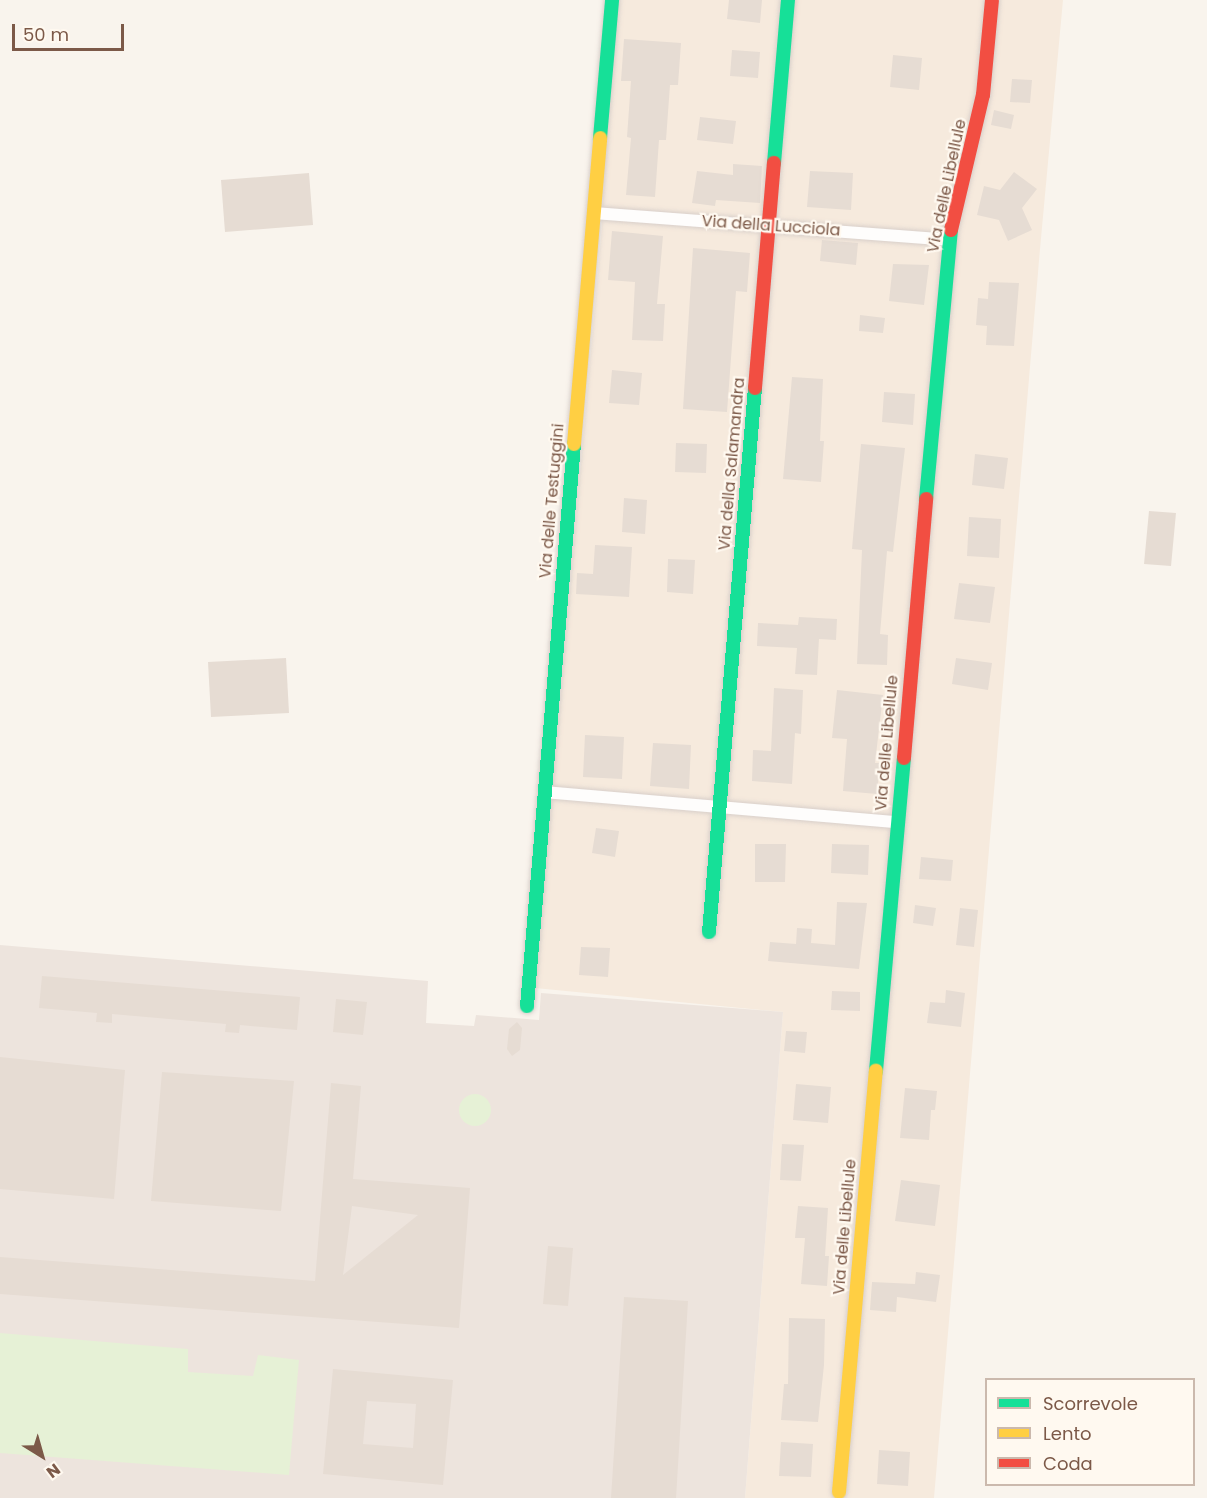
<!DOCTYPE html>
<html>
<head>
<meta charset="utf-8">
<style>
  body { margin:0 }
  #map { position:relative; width:1207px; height:1498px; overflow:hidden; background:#f9f4ed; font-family:Poppins,sans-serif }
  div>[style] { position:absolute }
  .residential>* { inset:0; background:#f6eadd }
  .industrial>* { inset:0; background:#ede4dd }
  .green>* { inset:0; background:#e6f1d6 }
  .round { border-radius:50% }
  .building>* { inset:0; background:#e6dcd3 }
  .roads { filter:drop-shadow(0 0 2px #d8cfca) drop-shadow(0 0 2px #d8cfca) }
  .street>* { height:12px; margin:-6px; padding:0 6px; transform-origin:6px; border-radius:6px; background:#fefdfc }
  .fast>* { height:14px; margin:-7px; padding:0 7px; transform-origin:7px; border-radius:7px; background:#16e098 }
  .slow>* { height:14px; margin:-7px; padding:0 7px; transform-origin:7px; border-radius:7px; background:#ffcf43 }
  .jam>* { height:14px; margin:-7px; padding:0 7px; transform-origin:7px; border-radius:7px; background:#f24e42 }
  span { translate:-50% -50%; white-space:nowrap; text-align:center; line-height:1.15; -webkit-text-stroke:4.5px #fff9f0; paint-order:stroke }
  .street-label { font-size:16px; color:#7c5948 }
  .legend { position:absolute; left:985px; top:1378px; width:210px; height:108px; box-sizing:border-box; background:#fff9f0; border:2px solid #cbb9ad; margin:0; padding:8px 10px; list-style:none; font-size:18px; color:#7c5948 }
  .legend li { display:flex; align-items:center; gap:12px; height:30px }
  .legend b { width:30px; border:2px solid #cbb9ad }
  .north { position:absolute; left:12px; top:1426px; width:60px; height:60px; -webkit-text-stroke:4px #fff9f0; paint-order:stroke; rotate:143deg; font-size:16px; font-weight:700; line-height:24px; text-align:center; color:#7c5948 }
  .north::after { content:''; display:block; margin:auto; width:21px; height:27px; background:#7c5948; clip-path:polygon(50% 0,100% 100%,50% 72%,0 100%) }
  .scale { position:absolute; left:12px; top:24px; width:112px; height:27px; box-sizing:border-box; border:3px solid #7c5948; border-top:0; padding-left:8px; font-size:18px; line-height:21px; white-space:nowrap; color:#7c5948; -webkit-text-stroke:4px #fff9f0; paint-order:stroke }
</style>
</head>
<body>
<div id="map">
  <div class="residential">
    <div style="clip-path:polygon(609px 0,1063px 0,1040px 249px,934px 1498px,745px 1498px,783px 1012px,535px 988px,602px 226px)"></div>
  </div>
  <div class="industrial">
    <div style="clip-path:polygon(0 945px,428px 981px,426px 1023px,474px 1026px,476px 1015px,539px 1020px,541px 993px,783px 1012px,745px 1498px,0 1498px)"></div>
  </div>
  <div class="green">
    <div class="round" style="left:459px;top:1094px;width:32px;height:32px"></div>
    <div style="clip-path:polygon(0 1333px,188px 1349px,188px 1372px,253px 1376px,258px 1355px,299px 1360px,289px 1475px,0 1453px)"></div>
  </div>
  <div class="building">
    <div style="clip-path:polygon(729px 0,762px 0,760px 23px,727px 19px)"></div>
    <div style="clip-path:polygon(624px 39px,681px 43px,678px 85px,670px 85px,666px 140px,659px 140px,655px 197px,626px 195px,631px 138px,627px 137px,631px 81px,621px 81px)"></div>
    <div style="clip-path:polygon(732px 50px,760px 52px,758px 78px,730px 76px)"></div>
    <div style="clip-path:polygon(893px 55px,922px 58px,919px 90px,890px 87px)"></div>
    <div style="clip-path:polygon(1012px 79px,1032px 80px,1030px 103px,1010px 102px)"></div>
    <div style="clip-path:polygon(994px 110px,1014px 115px,1011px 129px,991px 125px)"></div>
    <div style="clip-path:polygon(700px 117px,736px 121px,733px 144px,697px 140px)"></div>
    <div style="clip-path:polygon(733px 164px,762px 166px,760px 203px,716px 200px,715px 206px,692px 203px,697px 171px,733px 175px)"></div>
    <div style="clip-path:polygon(810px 171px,853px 173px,851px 210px,807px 207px)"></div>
    <div style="clip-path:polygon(1014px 172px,1037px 189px,1022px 208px,1032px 230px,1008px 241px,999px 220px,977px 215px,984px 186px,1000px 190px)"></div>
    <div style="clip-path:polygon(309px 173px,313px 225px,225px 232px,221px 180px)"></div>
    <div style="clip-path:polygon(612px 231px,663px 236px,657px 304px,665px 304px,663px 341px,632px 340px,635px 282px,608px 280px)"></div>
    <div style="clip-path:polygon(822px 240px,858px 243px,856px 265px,820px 261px)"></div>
    <div style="clip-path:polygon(693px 248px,750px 253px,747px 292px,736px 291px,727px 412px,683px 409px)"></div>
    <div style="clip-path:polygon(893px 264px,929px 265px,924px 305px,889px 301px)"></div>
    <div style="clip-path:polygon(989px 282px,1019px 283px,1014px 346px,986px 345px,987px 326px,976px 325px,978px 298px,988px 299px)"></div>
    <div style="clip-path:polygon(860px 315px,885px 318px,883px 333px,859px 331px)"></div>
    <div style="clip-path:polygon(612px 370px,642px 373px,639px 405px,609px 403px)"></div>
    <div style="clip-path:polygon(792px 377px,823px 379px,820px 441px,824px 441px,821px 482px,783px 479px)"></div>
    <div style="clip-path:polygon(884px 392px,915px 394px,913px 425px,882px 422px)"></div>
    <div style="clip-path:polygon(676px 443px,707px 444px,706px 473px,675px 472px)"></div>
    <div style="clip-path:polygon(861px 444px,905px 448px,893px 552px,887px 551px,880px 634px,888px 635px,887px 665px,857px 664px,862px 550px,852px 549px)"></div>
    <div style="clip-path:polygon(975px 454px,1008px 458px,1004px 489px,972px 485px)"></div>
    <div style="clip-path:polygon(624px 498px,647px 500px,645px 534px,622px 532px)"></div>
    <div style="clip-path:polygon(1149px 511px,1176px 513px,1171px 566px,1144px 564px)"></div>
    <div style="clip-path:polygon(969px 517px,1001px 519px,999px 558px,967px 556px)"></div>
    <div style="clip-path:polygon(595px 545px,632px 547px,629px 597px,576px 594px,577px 573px,593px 574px)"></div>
    <div style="clip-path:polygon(668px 559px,695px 560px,693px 594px,667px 592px)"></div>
    <div style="clip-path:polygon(959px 583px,995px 587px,990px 623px,954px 619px)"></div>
    <div style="clip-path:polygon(799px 617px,837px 619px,836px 640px,819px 639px,817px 675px,795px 674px,797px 648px,757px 646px,758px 623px,798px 625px)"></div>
    <div style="clip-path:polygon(286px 658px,289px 713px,211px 717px,208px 662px)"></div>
    <div style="clip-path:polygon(956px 658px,992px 663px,988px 690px,952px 684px)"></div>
    <div style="clip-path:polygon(774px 688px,803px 690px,801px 734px,795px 733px,792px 784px,752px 781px,753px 750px,771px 751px)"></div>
    <div style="clip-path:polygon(837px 690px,883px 695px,875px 763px,880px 763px,877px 794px,843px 791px,847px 739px,832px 738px)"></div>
    <div style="clip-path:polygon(585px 735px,624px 737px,622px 779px,583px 777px)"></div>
    <div style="clip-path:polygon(653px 743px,691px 745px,689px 789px,650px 786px)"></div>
    <div style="clip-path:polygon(596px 828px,619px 831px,615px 857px,592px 853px)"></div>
    <div style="clip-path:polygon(755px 844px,786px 844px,785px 882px,755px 882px)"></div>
    <div style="clip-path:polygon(832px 844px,869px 845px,868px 875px,831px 873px)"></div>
    <div style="clip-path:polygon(921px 857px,953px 860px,951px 881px,919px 879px)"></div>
    <div style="clip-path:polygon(837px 902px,867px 903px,859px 969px,768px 961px,770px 942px,796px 944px,797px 928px,812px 929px,811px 943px,835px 945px)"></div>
    <div style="clip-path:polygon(915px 905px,936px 908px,933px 926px,913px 923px)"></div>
    <div style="clip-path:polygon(960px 908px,978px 910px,974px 947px,956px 945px)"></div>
    <div style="clip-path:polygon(581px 947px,610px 948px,608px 977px,579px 975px)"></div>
    <div style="clip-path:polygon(42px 976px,300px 997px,297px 1030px,240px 1025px,239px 1033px,225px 1032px,226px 1024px,112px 1014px,112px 1023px,96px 1022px,97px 1013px,39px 1008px)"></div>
    <div style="clip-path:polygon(946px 990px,965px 993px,961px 1027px,927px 1023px,930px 1002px,945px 1003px)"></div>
    <div style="clip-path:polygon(832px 991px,860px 992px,860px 1011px,831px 1010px)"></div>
    <div style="clip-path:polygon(336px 999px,367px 1002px,363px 1035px,333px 1032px)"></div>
    <div style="clip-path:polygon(517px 1022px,522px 1028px,520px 1050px,512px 1056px,507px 1049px,509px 1029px)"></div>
    <div style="clip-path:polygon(786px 1031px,807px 1032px,805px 1053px,784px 1051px)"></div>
    <div style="clip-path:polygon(0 1057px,125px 1070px,114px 1199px,0 1189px)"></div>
    <div style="clip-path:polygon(162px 1072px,294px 1081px,281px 1211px,151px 1201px)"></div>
    <div style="clip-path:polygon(evenodd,331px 1083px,361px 1086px,353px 1179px,470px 1188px,459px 1328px,0 1294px,0 1257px,315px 1281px,331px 1083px,352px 1206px,418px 1215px,343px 1275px,352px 1206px)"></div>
    <div style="clip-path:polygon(796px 1084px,831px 1087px,828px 1123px,793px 1120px)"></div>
    <div style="clip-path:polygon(905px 1088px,937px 1091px,935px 1110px,931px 1110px,929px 1140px,900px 1138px)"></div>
    <div style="clip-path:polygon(782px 1144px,804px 1145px,801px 1181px,780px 1180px)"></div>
    <div style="clip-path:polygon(901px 1180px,940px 1185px,935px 1226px,895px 1221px)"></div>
    <div style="clip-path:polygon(798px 1206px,828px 1208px,825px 1256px,829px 1256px,827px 1286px,801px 1284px,805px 1238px,795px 1238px)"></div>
    <div style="clip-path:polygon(548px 1246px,573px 1248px,568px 1306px,543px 1304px)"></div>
    <div style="clip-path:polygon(916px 1272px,940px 1275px,936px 1302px,897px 1297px,896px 1312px,870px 1310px,872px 1282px,915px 1284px)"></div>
    <div style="clip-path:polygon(624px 1297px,688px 1301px,676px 1498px,611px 1498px)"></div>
    <div style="clip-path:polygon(789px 1318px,825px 1319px,824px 1365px,818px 1422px,781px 1420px,784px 1384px,788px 1384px)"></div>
    <div style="clip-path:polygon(evenodd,333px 1369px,453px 1380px,443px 1485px,323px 1474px,333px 1369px,367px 1401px,416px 1404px,413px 1448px,363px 1444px,367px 1401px)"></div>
    <div style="clip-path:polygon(781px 1442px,813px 1444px,811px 1477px,779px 1476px)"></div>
    <div style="clip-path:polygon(879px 1450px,910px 1452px,908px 1486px,877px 1484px)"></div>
  </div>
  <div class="roads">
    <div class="street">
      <div style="left:593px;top:213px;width:357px;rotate:4.3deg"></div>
      <div style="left:544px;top:792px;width:354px;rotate:4.9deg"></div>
    </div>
    <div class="fast">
      <div style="left:600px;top:138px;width:139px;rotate:-85deg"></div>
      <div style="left:774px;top:163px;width:164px;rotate:-85.1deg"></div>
      <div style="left:926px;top:499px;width:270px;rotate:-84.7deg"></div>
      <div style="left:709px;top:932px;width:546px;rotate:-85.17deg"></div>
      <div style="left:527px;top:1006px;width:564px;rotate:-85.22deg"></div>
      <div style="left:876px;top:1071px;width:314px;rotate:-84.9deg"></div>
    </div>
    <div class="slow">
      <div style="left:574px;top:444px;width:307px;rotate:-85.1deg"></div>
      <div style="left:839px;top:1492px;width:423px;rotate:-85deg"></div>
    </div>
    <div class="jam">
      <div style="left:951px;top:230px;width:139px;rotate:-76.7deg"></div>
      <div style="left:983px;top:95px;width:95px;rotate:-84.6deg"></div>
      <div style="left:755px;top:388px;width:226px;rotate:-85.2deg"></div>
      <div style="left:904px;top:758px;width:260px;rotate:-85.1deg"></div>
    </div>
  </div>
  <div class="street-label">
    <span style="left:947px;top:186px;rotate:-78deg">Via delle Libellule</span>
    <span style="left:771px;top:226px;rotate:4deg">Via della Lucciola</span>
    <span style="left:732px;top:464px;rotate:-85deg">Via della Salamandra</span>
    <span style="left:552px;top:501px;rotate:-85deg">Via delle Testuggini</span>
    <span style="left:887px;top:743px;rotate:-85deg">Via delle Libellule</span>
    <span style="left:845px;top:1227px;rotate:-85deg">Via delle Libellule</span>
  </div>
  <ul class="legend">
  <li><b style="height:8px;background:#16e098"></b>Scorrevole</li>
  <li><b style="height:8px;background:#ffcf43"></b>Lento</li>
  <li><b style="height:8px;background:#f24e42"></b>Coda</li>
  </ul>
  <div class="north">N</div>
  <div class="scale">50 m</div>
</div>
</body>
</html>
